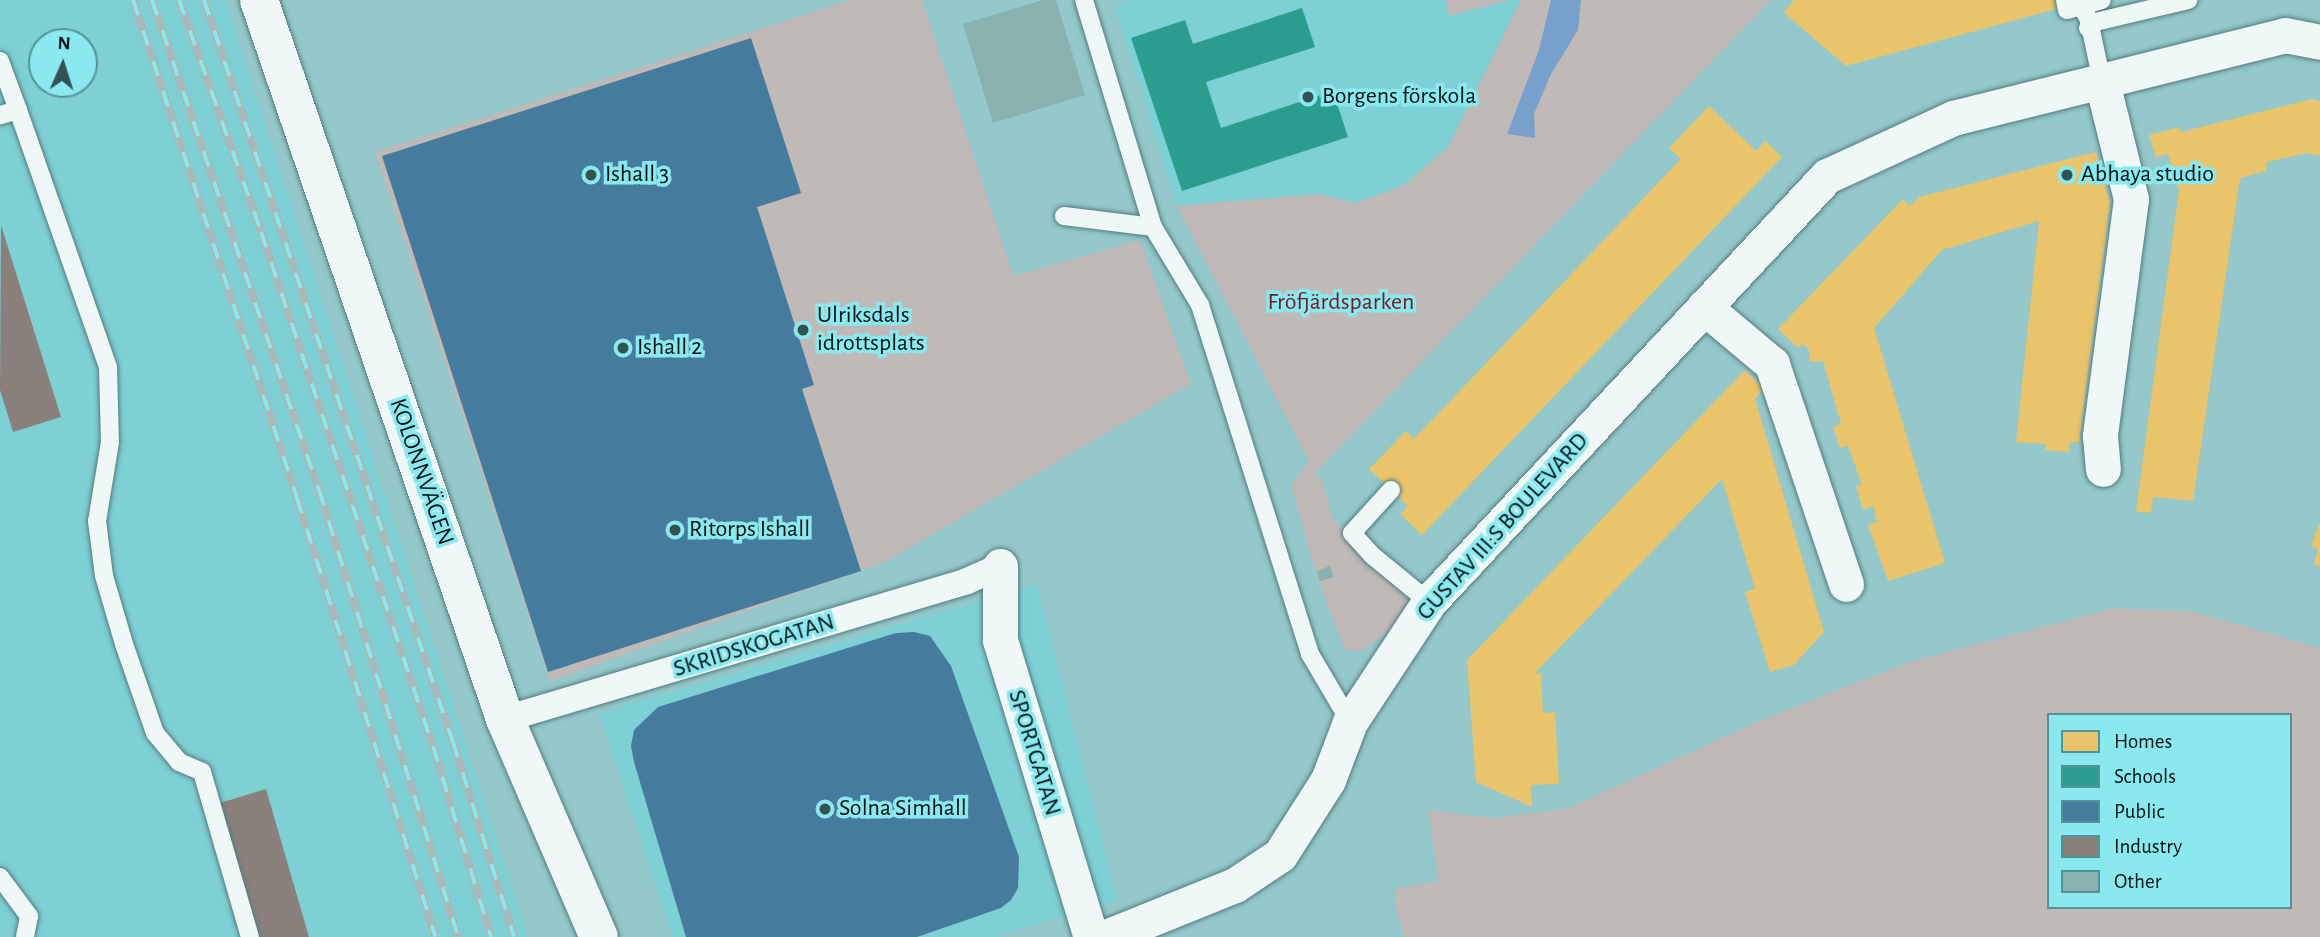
<!DOCTYPE html>
<html>
<head>
<meta charset="utf-8">
<style>
  body { margin:0 }
  #map { position:relative; width:2320px; height:937px; overflow:hidden; background:#94c8ca; font-family:"Alegreya Sans",sans-serif }
  div>[style] { position:absolute }
  .built>* { inset:0; background:#7dd0d4 }
  .green>* { inset:0; background:#bfb9b8 }
  .water>* { inset:0; background:#77a0cb }
  .homes>* { inset:0; background:#e9c46a }
  .schools>* { inset:0; background:#2a9d8f }
  .public>* { inset:0; background:#457b9d }
  .industry>* { inset:0; background:#8a817c }
  .building>* { inset:0; background:#88b1af }
  .roads { filter:drop-shadow(0 0 2px #547c7e) drop-shadow(0 0 2px #547c7e) }
  .service>* { height:18px; margin:-9px; padding:0 9px; transform-origin:9px; border-radius:9px; background:#eff7f7 }
  .pedestrian>* { height:26px; margin:-13px; padding:0 13px; transform-origin:13px; border-radius:13px; background:#eff7f7 }
  .minor>* { height:35px; margin:-17.5px; padding:0 17.5px; transform-origin:17.5px; border-radius:17.5px; background:#eff7f7 }
  .tertiary>* { height:38px; margin:-19px; padding:0 19px; transform-origin:19px; border-radius:19px; background:#eff7f7 }
  .rail>* { height:8px; margin-top:-4px; transform-origin:0; background:repeating-linear-gradient(90deg,#8ae9ef 0 16px,#abb8b8 0 32px); box-sizing:border-box; border-block:2px solid #abb8b8 }
  .dots>* { width:19px; height:19px; translate:-50% -50%; box-sizing:border-box; border:4px solid #8ae9ef; border-radius:50% }
  span { translate:-50% -50%; white-space:nowrap; text-align:center; line-height:1.15; -webkit-text-stroke:7px #8ae9ef; paint-order:stroke }
  .poi-label { font-size:24px; color:#001213 }
  .left { translate:0 -50%; text-align:left }
  .park-label { font-size:24px; color:#791823 }
  .street-label { font-size:24px; color:#001213 }
  .legend { position:absolute; left:2047px; top:713px; width:245px; height:196px; box-sizing:border-box; background:#8ae9ef; border:2px solid #539397; margin:0; padding:9px 12px; list-style:none; font-size:21px; color:#001213 }
  .legend li { display:flex; align-items:center; gap:14px; height:35px }
  .legend b { width:35px; border:2px solid #539397 }
  .north { position:absolute; left:28px; top:28px; width:70px; height:70px; box-sizing:border-box; background:#8ae9ef; border:2px solid #539397; border-radius:50%; rotate:3deg; font-size:19px; font-weight:700; line-height:28px; text-align:center; color:#001213 }
  .north::after { content:''; display:block; margin:auto; width:24px; height:32px; background:#345253; clip-path:polygon(50% 0,100% 100%,50% 72%,0 100%) }
</style>
</head>
<body>
<div id="map">
  <div class="built">
    <div style="clip-path:polygon(evenodd,0 0,225px 0,528px 937px,0 937px,0 0,42px 42px,84px 42px,84px 84px,42px 84px,42px 42px)"></div>
    <div style="clip-path:polygon(1127px 0,1521px 0,1448px 147px,1404px 185px,1355px 203px,1319px 194px,1177px 206px,1115px 8px)"></div>
    <div style="clip-path:polygon(1037px 584px,1117px 901px,993px 937px,673px 937px,599px 713px)"></div>
  </div>
  <div class="green">
    <div style="clip-path:polygon(851px 0,922px 0,1013px 276px,1140px 240px,1191px 384px,885px 562px,550px 681px,375px 152px)"></div>
    <div style="clip-path:polygon(1446px 0,1510px 0,1449px 16px)"></div>
    <div style="clip-path:polygon(1521px 0,1771px 0,1315px 473px,1323px 482px,1333px 519px,1410px 601px,1388px 632px,1361px 651px,1345px 650px,1315px 570px,1291px 485px,1309px 461px,1177px 206px,1319px 194px,1355px 203px,1404px 185px,1448px 147px)"></div>
    <div style="clip-path:polygon(evenodd,2115px 608px,2191px 611px,2320px 648px,2320px 937px,1404px 937px,1395px 903px,1396px 888px,1439px 882px,1428px 810px,1495px 818px,1566px 809px,1766px 718px,1909px 662px,2115px 608px,2049px 715px,2290px 715px,2290px 907px,2049px 907px,2049px 715px)"></div>
  </div>
  <div class="water">
    <div style="clip-path:polygon(1551px 0,1581px 0,1578px 30px,1551px 74px,1534px 114px,1535px 138px,1507px 134px,1539px 50px)"></div>
  </div>
  <div class="homes">
    <div style="clip-path:polygon(1794px 0,2061px 0,2063px 7px,1846px 66px,1784px 13px)"></div>
    <div style="clip-path:polygon(2312px 99px,2320px 101px,2320px 156px,2307px 153px,2267px 162px,2266px 171px,2240px 178px,2193px 501px,2153px 497px,2151px 513px,2136px 511px,2179px 190px,2168px 154px,2156px 157px,2149px 135px,2179px 127px,2181px 132px)"></div>
    <div style="clip-path:polygon(1709px 106px,1756px 151px,1765px 141px,1782px 157px,1422px 535px,1400px 514px,1408px 506px,1369px 469px,1406px 431px,1414px 439px,1681px 159px,1669px 148px)"></div>
    <div style="clip-path:polygon(2096px 152px,2110px 203px,2079px 442px,2070px 442px,2069px 452px,2045px 450px,2046px 444px,2016px 442px,2039px 221px,1942px 250px,1874px 328px,1945px 563px,1888px 581px,1868px 525px,1877px 522px,1873px 506px,1863px 510px,1856px 487px,1862px 485px,1848px 446px,1840px 448px,1833px 427px,1841px 424px,1823px 361px,1810px 362px,1809px 350px,1803px 344px,1798px 348px,1778px 329px,1903px 199px,1910px 206px,1919px 197px)"></div>
    <div style="clip-path:polygon(1745px 370px,1764px 389px,1755px 399px,1824px 632px,1794px 665px,1770px 672px,1745px 592px,1755px 589px,1722px 479px,1534px 674px,1541px 673px,1543px 713px,1555px 712px,1559px 784px,1531px 785px,1532px 807px,1476px 782px,1467px 660px)"></div>
    <div style="clip-path:polygon(2320px 522px,2320px 567px,2314px 564px,2318px 549px,2311px 546px)"></div>
  </div>
  <div class="schools">
    <div style="clip-path:polygon(1302px 8px,1315px 47px,1206px 82px,1221px 128px,1333px 91px,1348px 137px,1182px 191px,1131px 38px,1185px 20px,1193px 44px)"></div>
  </div>
  <div class="public">
    <div style="clip-path:polygon(751px 38px,801px 193px,757px 207px,814px 385px,802px 389px,861px 571px,548px 672px,382px 156px)"></div>
    <div style="clip-path:polygon(914px 632px,930px 636px,951px 666px,1019px 857px,1018px 888px,1011px 900px,1001px 908px,917px 937px,686px 937px,634px 762px,631px 746px,634px 730px,658px 707px,896px 633px)"></div>
  </div>
  <div class="industry">
    <div style="clip-path:polygon(1px 225px,61px 417px,13px 432px,0 390px)"></div>
    <div style="clip-path:polygon(266px 789px,309px 937px,259px 937px,220px 803px)"></div>
  </div>
  <div class="building">
    <div style="clip-path:polygon(1043px 0,1056px 0,1085px 95px,993px 123px,963px 24px)"></div>
    <div style="clip-path:polygon(1330px 566px,1334px 577px,1320px 581px,1317px 571px)"></div>
  </div>
  <div class="roads">
    <div class="service">
      <div style="left:1084px;top:0;width:237px;rotate:73.1deg"></div>
      <div style="left:2065px;top:0;width:10px;rotate:79deg"></div>
      <div style="left:2067px;top:10px;width:36px;rotate:-16deg"></div>
      <div style="left:2078px;top:0;width:23px;rotate:61deg"></div>
      <div style="left:2089px;top:20px;width:63px;rotate:78.2deg"></div>
      <div style="left:2088px;top:28px;width:6px;rotate:-59deg"></div>
      <div style="left:2091px;top:23px;width:100px;rotate:-13.3deg"></div>
      <div style="left:0;top:61px;width:52px;rotate:69.8deg"></div>
      <div style="left:18px;top:110px;width:19px;rotate:164deg"></div>
      <div style="left:18px;top:110px;width:272px;rotate:70.7deg"></div>
      <div style="left:108px;top:367px;width:75px;rotate:88.5deg"></div>
      <div style="left:110px;top:442px;width:80px;rotate:99.3deg"></div>
      <div style="left:97px;top:521px;width:55px;rotate:82.7deg"></div>
      <div style="left:104px;top:576px;width:71px;rotate:73.6deg"></div>
      <div style="left:124px;top:644px;width:94px;rotate:70.8deg"></div>
      <div style="left:155px;top:733px;width:38px;rotate:50deg"></div>
      <div style="left:179px;top:762px;width:25px;rotate:23deg"></div>
      <div style="left:202px;top:772px;width:172px;rotate:73.8deg"></div>
      <div style="left:1064px;top:216px;width:90px;rotate:7deg"></div>
      <div style="left:1153px;top:227px;width:91px;rotate:58.9deg"></div>
      <div style="left:1200px;top:305px;width:366px;rotate:72.5deg"></div>
      <div style="left:1310px;top:654px;width:79px;rotate:59.5deg"></div>
      <div style="left:1391px;top:490px;width:58px;rotate:132.2deg"></div>
      <div style="left:1352px;top:533px;width:31px;rotate:48deg"></div>
      <div style="left:1373px;top:556px;width:72px;rotate:39.4deg"></div>
      <div style="left:0;top:877px;width:49px;rotate:53.4deg"></div>
      <div style="left:29px;top:916px;width:21px;rotate:101deg"></div>
    </div>
    <div class="pedestrian">
      <div style="left:505px;top:719px;width:482px;rotate:-16.6deg"></div>
      <div style="left:967px;top:581px;width:36px;rotate:-24deg"></div>
    </div>
    <div class="minor">
      <div style="left:2102px;top:82px;width:121px;rotate:76.1deg"></div>
      <div style="left:2131px;top:199px;width:239px;rotate:97.5deg"></div>
      <div style="left:2100px;top:436px;width:33px;rotate:85deg"></div>
      <div style="left:1704px;top:307px;width:89px;rotate:40deg"></div>
      <div style="left:1772px;top:364px;width:232px;rotate:71.4deg"></div>
      <div style="left:1000px;top:566px;width:74px;rotate:90deg"></div>
      <div style="left:1000px;top:640px;width:311px;rotate:73deg"></div>
      <div style="left:1106px;top:937px;width:139px;rotate:-22deg"></div>
      <div style="left:1235px;top:885px;width:54px;rotate:-33.7deg"></div>
      <div style="left:1280px;top:855px;width:89px;rotate:-57.4deg"></div>
      <div style="left:1328px;top:780px;width:62px;rotate:-69.2deg"></div>
      <div style="left:1350px;top:722px;width:144px;rotate:-56.6deg"></div>
      <div style="left:1429px;top:602px;width:583px;rotate:-46.95deg"></div>
      <div style="left:1827px;top:176px;width:139px;rotate:-24.7deg"></div>
      <div style="left:1953px;top:118px;width:342px;rotate:-14deg"></div>
      <div style="left:2285px;top:35px;width:36px;rotate:11deg"></div>
    </div>
    <div class="tertiary">
      <div style="left:259px;top:0;width:760px;rotate:71.11deg"></div>
      <div style="left:505px;top:719px;width:237px;rotate:66.7deg"></div>
    </div>
  </div>
  <div class="rail">
    <div style="left:133px;top:0;width:524px;rotate:71.77deg"></div>
    <div style="left:297px;top:498px;width:460px;rotate:72.5deg"></div>
    <div style="left:152px;top:0;width:518px;rotate:71.18deg"></div>
    <div style="left:319px;top:490px;width:468px;rotate:72.7deg"></div>
    <div style="left:179px;top:0;width:246px;rotate:70.5deg"></div>
    <div style="left:261px;top:232px;width:542px;rotate:71.5deg"></div>
    <div style="left:433px;top:746px;width:200px;rotate:73.1deg"></div>
    <div style="left:204px;top:0;width:783px;rotate:71.45deg"></div>
    <div style="left:453px;top:742px;width:204px;rotate:72.6deg"></div>
  </div>
  <div class="dots">
    <div style="left:1308px;top:97px;background:#345253"></div>
    <div style="left:591px;top:175px;background:#345253"></div>
    <div style="left:2067px;top:175px;background:#345253"></div>
    <div style="left:803px;top:330px;background:#345253"></div>
    <div style="left:623px;top:348px;background:#345253"></div>
    <div style="left:675px;top:530px;background:#345253"></div>
    <div style="left:825px;top:809px;background:#345253"></div>
  </div>
  <div class="poi-label">
    <span class="left" style="left:1322px;top:97px">Borgens förskola</span>
    <span class="left" style="left:605px;top:175px">Ishall 3</span>
    <span class="left" style="left:2081px;top:175px">Abhaya studio</span>
    <span class="left" style="left:817px;top:330px">Ulriksdals<br>idrottsplats</span>
    <span class="left" style="left:637px;top:348px">Ishall 2</span>
    <span class="left" style="left:689px;top:530px">Ritorps Ishall</span>
    <span class="left" style="left:839px;top:809px">Solna Simhall</span>
  </div>
  <div class="park-label">
    <span style="left:1341px;top:303px">Fröfjärdsparken</span>
  </div>
  <div class="street-label">
    <span style="left:421px;top:472px;rotate:71deg">KOLONNVÄGEN</span>
    <span style="left:1503px;top:527px;rotate:-48deg">GUSTAV III:S BOULEVARD</span>
    <span style="left:754px;top:646px;rotate:-17deg">SKRIDSKOGATAN</span>
    <span style="left:1034px;top:753px;rotate:73deg">SPORTGATAN</span>
  </div>
  <ul class="legend">
  <li><b style="height:19px;background:#e9c46a"></b>Homes</li>
  <li><b style="height:19px;background:#2a9d8f"></b>Schools</li>
  <li><b style="height:19px;background:#457b9d"></b>Public</li>
  <li><b style="height:19px;background:#8a817c"></b>Industry</li>
  <li><b style="height:19px;background:#88b1af"></b>Other</li>
  </ul>
  <div class="north">N</div>
</div>
</body>
</html>
